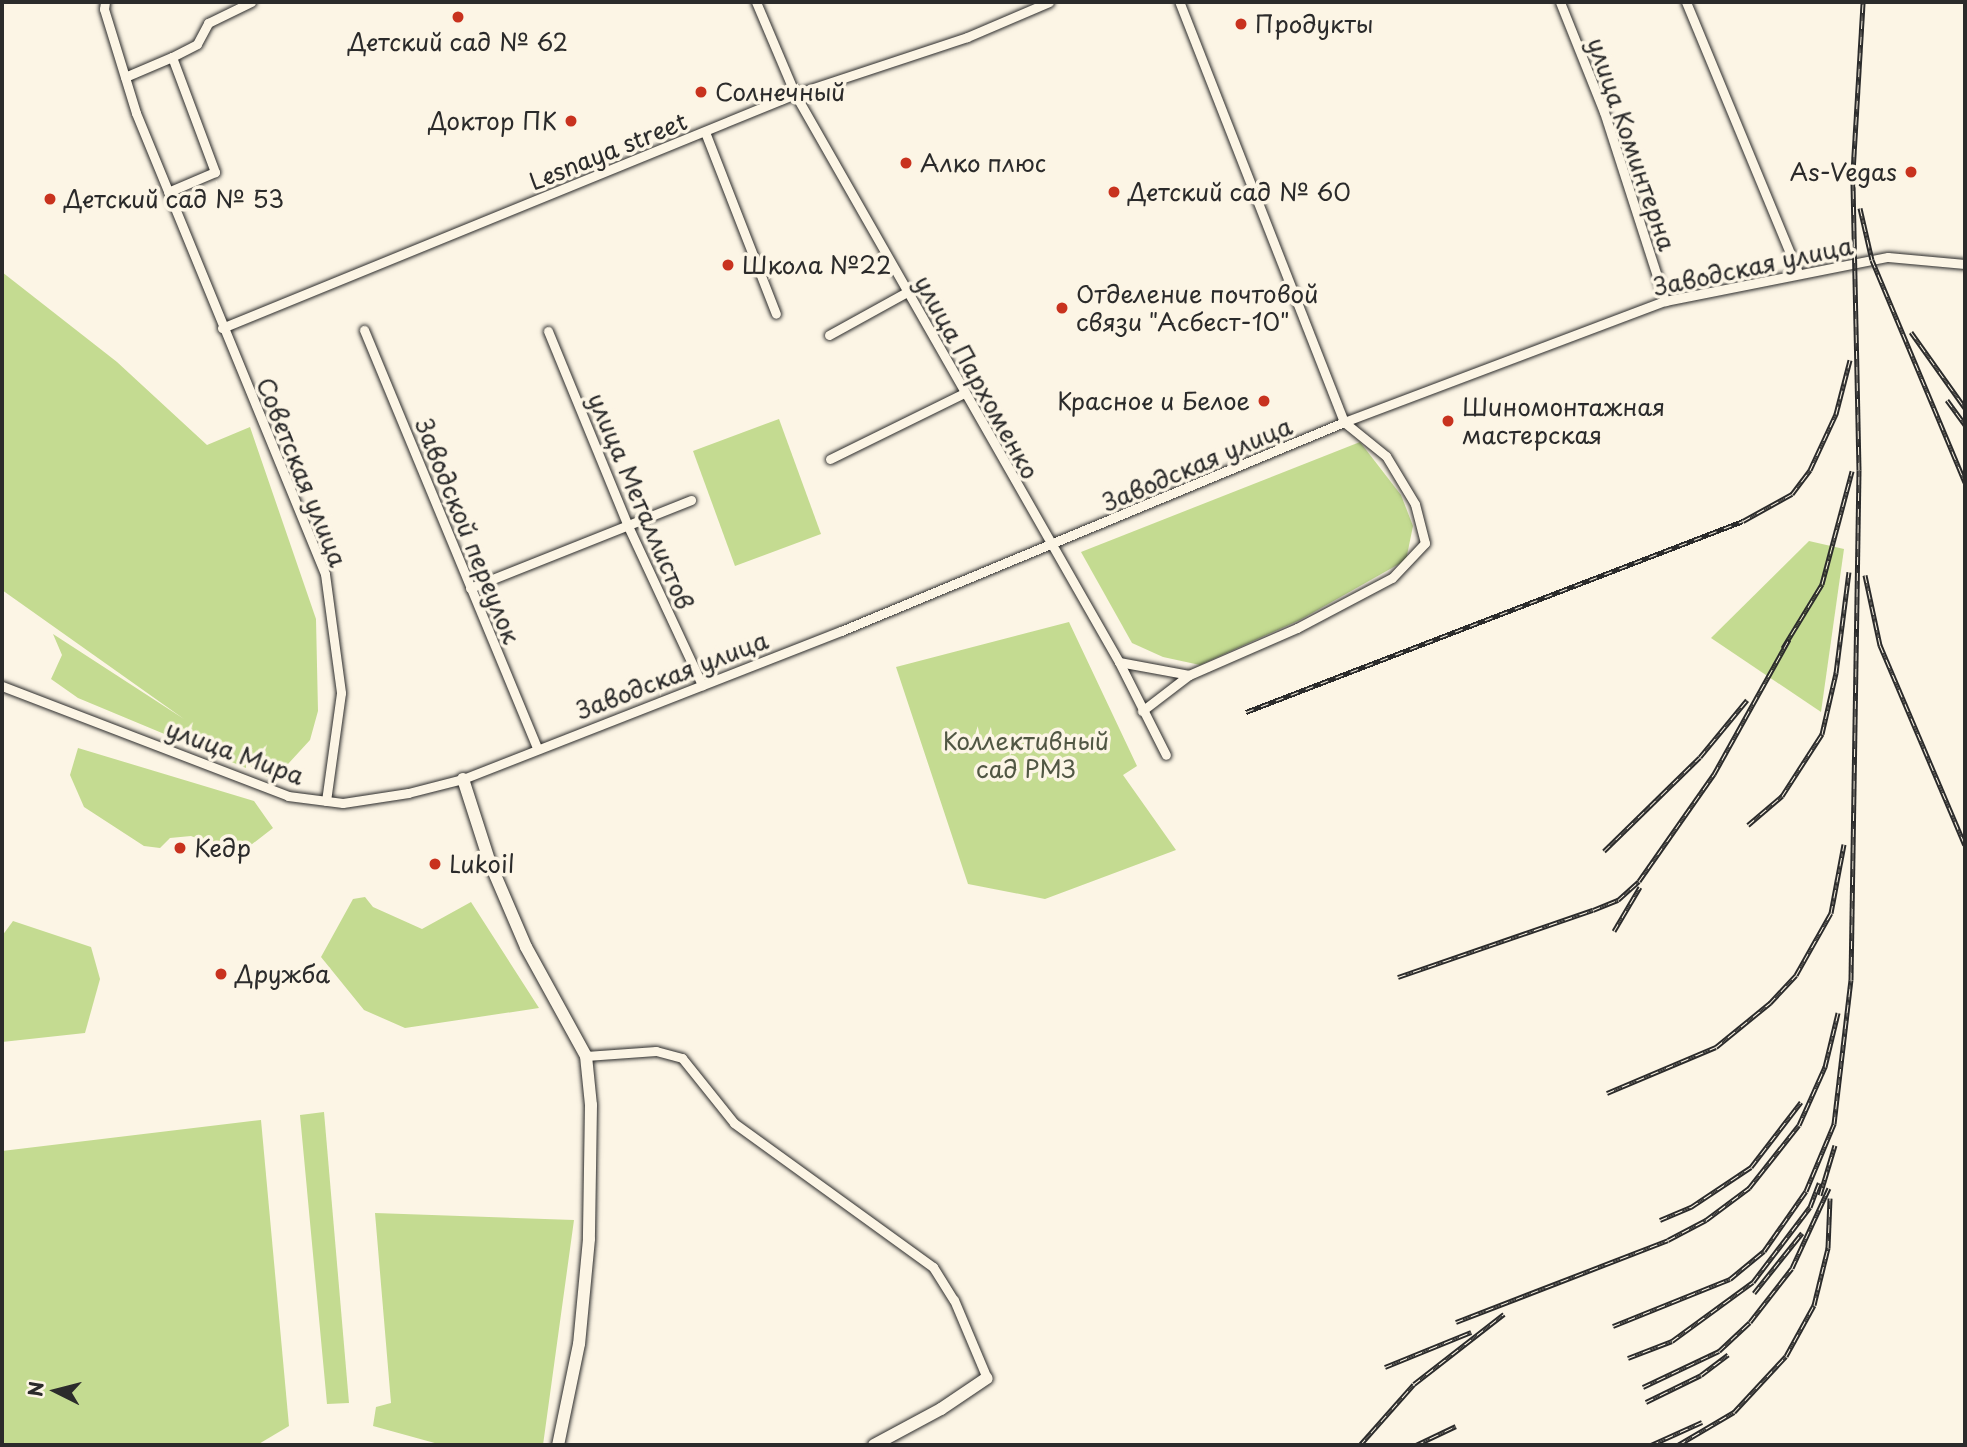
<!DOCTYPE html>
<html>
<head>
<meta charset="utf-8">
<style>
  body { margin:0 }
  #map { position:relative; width:1967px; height:1447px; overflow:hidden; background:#fcf5e5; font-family:"Playpen Sans",sans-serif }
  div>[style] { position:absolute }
  .green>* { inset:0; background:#c4db91 }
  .roads { filter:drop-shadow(0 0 2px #2b2b2b) drop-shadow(0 0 2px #2b2b2b) }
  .street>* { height:9px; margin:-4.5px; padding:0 4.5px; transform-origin:4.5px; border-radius:4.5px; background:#fcf5e5 }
  .secondary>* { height:12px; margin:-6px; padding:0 6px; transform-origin:6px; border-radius:6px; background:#fcf5e5 }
  .rail>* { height:5px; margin-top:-2.5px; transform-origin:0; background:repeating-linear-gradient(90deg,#fcf5e5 0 8px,#2b2b2b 0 16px); box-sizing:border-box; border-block:2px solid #2b2b2b }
  .dots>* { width:19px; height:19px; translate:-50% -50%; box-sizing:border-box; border:4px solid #fcf5e5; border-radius:50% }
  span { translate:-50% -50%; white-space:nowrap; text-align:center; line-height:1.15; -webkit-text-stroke:7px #fcf5e5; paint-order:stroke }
  .poi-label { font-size:24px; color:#2b2b2b }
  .left { translate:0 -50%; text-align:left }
  .right { translate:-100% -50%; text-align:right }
  .street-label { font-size:24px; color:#2b2b2b }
  .park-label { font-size:24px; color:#515744 }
  .frame { position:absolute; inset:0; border:4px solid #2b2b2b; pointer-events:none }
  .north { position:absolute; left:21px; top:1356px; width:70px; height:70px; -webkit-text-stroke:5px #fcf5e5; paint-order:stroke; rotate:276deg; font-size:19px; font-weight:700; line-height:28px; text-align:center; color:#2b2b2b }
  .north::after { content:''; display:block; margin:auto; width:24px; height:32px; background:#2b2b2b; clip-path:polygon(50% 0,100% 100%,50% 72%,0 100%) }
</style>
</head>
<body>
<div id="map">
  <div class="green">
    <div style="clip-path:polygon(2px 272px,117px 362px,207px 445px,250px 427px,316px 619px,318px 711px,310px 740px,277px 776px,267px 777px,246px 763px,246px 768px,78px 698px,51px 679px,62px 655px,53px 634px,184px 719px,2px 590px)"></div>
    <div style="clip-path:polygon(779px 419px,821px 534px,735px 566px,693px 451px)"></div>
    <div style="clip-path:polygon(1360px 442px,1401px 495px,1413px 526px,1406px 560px,1300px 620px,1200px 665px,1163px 657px,1132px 643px,1081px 552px)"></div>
    <div style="clip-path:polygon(1809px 541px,1844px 549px,1821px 712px,1711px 638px)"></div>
    <div style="clip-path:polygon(1069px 622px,1137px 766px,1123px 775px,1176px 850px,1045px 899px,968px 884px,896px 667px)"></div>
    <div style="clip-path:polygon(78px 748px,254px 801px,273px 828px,238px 855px,191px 836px,170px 838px,160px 848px,144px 846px,84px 807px,70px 775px)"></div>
    <div style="clip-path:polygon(365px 897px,373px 907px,422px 929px,471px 902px,539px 1008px,405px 1028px,364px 1010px,321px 957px,353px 899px)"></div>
    <div style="clip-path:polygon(13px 921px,91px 947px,100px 979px,85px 1033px,2px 1042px,2px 936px)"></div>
    <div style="clip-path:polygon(324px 1112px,349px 1403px,327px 1404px,300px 1115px)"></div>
    <div style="clip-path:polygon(261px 1120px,289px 1426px,257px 1445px,2px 1445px,2px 1151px)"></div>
    <div style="clip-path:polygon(375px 1213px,574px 1220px,543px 1445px,442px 1445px,373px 1426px,376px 1407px,391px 1403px)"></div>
  </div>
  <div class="roads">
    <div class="street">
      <div style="left:105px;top:2px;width:7px;rotate:98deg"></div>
      <div style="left:104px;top:9px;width:109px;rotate:72.9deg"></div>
      <div style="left:136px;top:113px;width:498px;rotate:67.7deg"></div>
      <div style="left:325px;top:574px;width:120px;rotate:82.3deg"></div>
      <div style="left:341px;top:693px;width:109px;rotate:97.9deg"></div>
      <div style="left:756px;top:2px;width:100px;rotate:67deg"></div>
      <div style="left:795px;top:94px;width:654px;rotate:60.3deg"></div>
      <div style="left:1119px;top:662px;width:104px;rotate:63.2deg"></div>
      <div style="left:1560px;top:2px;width:118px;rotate:68.2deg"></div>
      <div style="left:1604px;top:112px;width:199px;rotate:72.1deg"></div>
      <div style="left:1686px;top:2px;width:293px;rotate:67.5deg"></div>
      <div style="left:172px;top:57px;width:28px;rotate:-27deg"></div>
      <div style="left:197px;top:44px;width:24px;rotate:-62deg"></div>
      <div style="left:208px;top:23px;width:48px;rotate:-26deg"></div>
      <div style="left:125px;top:77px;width:51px;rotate:-23.1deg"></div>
      <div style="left:172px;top:57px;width:123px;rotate:69.5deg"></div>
      <div style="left:215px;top:172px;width:51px;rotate:156.9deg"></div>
      <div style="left:705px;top:132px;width:195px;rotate:68.7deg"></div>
      <div style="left:222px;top:328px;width:619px;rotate:-22.21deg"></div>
      <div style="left:795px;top:94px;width:181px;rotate:-18.3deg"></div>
      <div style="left:967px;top:37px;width:89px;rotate:-23.1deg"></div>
      <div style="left:364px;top:330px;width:452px;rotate:67.5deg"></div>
      <div style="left:548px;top:331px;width:209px;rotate:67.7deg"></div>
      <div style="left:627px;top:524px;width:178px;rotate:65deg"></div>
      <div style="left:829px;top:335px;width:89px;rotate:-28.9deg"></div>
      <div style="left:830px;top:459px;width:149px;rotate:-26.2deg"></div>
      <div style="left:470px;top:588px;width:238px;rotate:-21.7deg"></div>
      <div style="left:1119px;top:662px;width:71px;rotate:10.5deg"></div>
      <div style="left:1189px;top:675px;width:118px;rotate:-23.5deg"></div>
      <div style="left:1297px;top:628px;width:107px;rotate:-27.8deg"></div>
      <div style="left:1392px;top:578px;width:48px;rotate:-46.7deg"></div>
      <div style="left:1425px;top:543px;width:40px;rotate:-104.4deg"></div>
      <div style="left:1415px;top:504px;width:56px;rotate:-121.1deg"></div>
      <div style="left:1386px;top:456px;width:54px;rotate:-141deg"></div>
      <div style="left:1344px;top:422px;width:451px;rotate:-111.4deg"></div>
      <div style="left:2px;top:686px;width:306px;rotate:21deg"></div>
      <div style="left:288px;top:796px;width:55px;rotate:7.3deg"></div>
      <div style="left:343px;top:803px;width:66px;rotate:-8.7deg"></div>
      <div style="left:408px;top:793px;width:57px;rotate:-14.3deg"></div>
      <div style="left:463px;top:779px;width:406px;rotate:-21.4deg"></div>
      <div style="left:841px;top:631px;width:545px;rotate:-22.56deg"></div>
      <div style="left:1344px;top:422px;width:343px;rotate:-20.7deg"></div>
      <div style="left:1665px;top:301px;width:227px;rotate:-11.2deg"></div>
      <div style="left:1888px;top:257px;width:77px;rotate:5.2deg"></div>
      <div style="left:1142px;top:711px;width:59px;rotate:-37.5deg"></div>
      <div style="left:586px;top:1056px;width:70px;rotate:-4.1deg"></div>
      <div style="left:656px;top:1051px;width:27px;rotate:15deg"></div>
      <div style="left:682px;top:1058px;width:83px;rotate:51.3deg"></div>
      <div style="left:734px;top:1123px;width:246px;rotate:35.9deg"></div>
      <div style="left:933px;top:1267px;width:39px;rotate:58deg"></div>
      <div style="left:954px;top:1300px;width:85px;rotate:67.1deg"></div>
    </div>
    <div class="secondary">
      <div style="left:463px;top:779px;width:88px;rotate:72.2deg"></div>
      <div style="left:490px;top:863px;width:91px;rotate:66.8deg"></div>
      <div style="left:526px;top:947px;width:124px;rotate:61.2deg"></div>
      <div style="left:586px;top:1056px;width:49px;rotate:84.2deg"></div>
      <div style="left:591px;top:1105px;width:134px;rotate:90.9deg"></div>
      <div style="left:589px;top:1239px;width:105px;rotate:95.4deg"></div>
      <div style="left:579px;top:1344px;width:103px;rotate:101.7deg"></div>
      <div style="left:874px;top:1445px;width:76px;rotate:-28.2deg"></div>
      <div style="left:941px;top:1409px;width:55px;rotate:-34deg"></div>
    </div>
  </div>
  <div class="rail">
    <div style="left:1860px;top:208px;width:53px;rotate:77deg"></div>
    <div style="left:1872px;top:260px;width:241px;rotate:67.3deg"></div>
    <div style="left:1911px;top:332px;width:93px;rotate:54.6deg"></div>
    <div style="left:1947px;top:400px;width:31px;rotate:54deg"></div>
    <div style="left:1865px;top:575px;width:72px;rotate:77.9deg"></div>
    <div style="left:1880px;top:645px;width:217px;rotate:67deg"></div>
    <div style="left:1783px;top:648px;width:75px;rotate:-58.6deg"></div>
    <div style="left:1822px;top:584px;width:117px;rotate:-75.1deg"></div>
    <div style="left:1246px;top:712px;width:532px;rotate:-21.02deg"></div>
    <div style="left:1743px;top:521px;width:56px;rotate:-28.9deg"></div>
    <div style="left:1792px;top:494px;width:30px;rotate:-53deg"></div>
    <div style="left:1810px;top:470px;width:62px;rotate:-65.1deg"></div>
    <div style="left:1836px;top:414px;width:56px;rotate:-75.5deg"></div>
    <div style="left:1748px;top:825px;width:45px;rotate:-40.5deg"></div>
    <div style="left:1782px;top:796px;width:74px;rotate:-57.2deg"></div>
    <div style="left:1822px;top:734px;width:63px;rotate:-77.1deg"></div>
    <div style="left:1836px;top:673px;width:102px;rotate:-82.7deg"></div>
    <div style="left:1604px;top:851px;width:134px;rotate:-44.4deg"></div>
    <div style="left:1700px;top:757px;width:74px;rotate:-50.5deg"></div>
    <div style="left:1614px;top:931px;width:51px;rotate:-59.4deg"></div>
    <div style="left:1398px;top:977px;width:206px;rotate:-19deg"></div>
    <div style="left:1593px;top:910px;width:27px;rotate:-22deg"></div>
    <div style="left:1618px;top:900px;width:28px;rotate:-42deg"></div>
    <div style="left:1639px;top:881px;width:131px;rotate:-55deg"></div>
    <div style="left:1714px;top:774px;width:154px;rotate:-60.9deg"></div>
    <div style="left:1607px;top:1093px;width:118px;rotate:-22.9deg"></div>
    <div style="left:1716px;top:1047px;width:70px;rotate:-39.2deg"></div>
    <div style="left:1770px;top:1003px;width:38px;rotate:-47deg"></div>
    <div style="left:1796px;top:975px;width:71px;rotate:-60.6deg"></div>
    <div style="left:1831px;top:913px;width:70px;rotate:-79.3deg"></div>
    <div style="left:1820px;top:1195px;width:52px;rotate:-73.3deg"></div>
    <div style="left:1660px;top:1220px;width:34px;rotate:-23deg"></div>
    <div style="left:1691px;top:1207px;width:72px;rotate:-33.7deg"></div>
    <div style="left:1751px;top:1167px;width:82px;rotate:-52.4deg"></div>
    <div style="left:1754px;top:1293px;width:77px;rotate:-51.3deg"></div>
    <div style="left:1456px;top:1322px;width:227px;rotate:-21.1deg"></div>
    <div style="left:1668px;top:1240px;width:43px;rotate:-27.8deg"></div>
    <div style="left:1706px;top:1220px;width:54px;rotate:-36.7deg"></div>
    <div style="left:1749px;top:1188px;width:80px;rotate:-51.6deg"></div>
    <div style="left:1799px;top:1125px;width:64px;rotate:-65.9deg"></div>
    <div style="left:1825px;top:1067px;width:56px;rotate:-76.5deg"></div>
    <div style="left:1613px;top:1326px;width:126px;rotate:-21.9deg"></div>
    <div style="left:1730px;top:1279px;width:44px;rotate:-39.5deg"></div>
    <div style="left:1764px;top:1251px;width:73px;rotate:-55deg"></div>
    <div style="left:1806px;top:1191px;width:73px;rotate:-67.3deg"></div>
    <div style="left:1834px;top:1124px;width:145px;rotate:-83.3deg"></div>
    <div style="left:1851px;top:980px;width:510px;rotate:-89.1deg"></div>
    <div style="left:1859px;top:470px;width:298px;rotate:-91.2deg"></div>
    <div style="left:1853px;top:172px;width:170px;rotate:-86.6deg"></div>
    <div style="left:1628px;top:1358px;width:47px;rotate:-21.1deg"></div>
    <div style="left:1672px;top:1341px;width:100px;rotate:-36.1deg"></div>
    <div style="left:1753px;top:1282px;width:94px;rotate:-52.8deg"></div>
    <div style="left:1810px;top:1207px;width:26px;rotate:-69deg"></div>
    <div style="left:1385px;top:1367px;width:93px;rotate:-22.1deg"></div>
    <div style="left:1643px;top:1387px;width:84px;rotate:-25.3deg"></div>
    <div style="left:1719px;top:1351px;width:42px;rotate:-43.1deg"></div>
    <div style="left:1750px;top:1322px;width:68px;rotate:-52.1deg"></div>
    <div style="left:1792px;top:1268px;width:88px;rotate:-65.2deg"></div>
    <div style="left:1646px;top:1402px;width:61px;rotate:-26.1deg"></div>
    <div style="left:1701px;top:1375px;width:34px;rotate:-37deg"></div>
    <div style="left:1360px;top:1445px;width:81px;rotate:-48.5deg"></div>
    <div style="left:1414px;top:1384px;width:114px;rotate:-37.9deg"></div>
    <div style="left:1416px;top:1445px;width:44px;rotate:-25.4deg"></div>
    <div style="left:1651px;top:1445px;width:56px;rotate:-24.3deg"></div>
    <div style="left:1678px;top:1445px;width:65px;rotate:-30.5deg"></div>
    <div style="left:1734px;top:1412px;width:76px;rotate:-47.1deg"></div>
    <div style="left:1786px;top:1356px;width:58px;rotate:-61.2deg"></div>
    <div style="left:1814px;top:1305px;width:59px;rotate:-76.2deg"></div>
    <div style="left:1828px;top:1248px;width:50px;rotate:-87.7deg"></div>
  </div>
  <div class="dots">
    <div style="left:458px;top:17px;background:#c8321e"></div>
    <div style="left:1241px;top:24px;background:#c8321e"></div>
    <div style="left:701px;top:92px;background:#c8321e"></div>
    <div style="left:571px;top:121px;background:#c8321e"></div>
    <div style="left:906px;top:163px;background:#c8321e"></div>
    <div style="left:1911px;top:172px;background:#c8321e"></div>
    <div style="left:1114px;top:192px;background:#c8321e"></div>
    <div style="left:50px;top:199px;background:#c8321e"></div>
    <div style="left:728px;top:265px;background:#c8321e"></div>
    <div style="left:1062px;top:308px;background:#c8321e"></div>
    <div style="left:1264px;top:401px;background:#c8321e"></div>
    <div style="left:1448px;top:421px;background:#c8321e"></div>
    <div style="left:180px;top:848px;background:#c8321e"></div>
    <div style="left:435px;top:864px;background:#c8321e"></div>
    <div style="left:221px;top:974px;background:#c8321e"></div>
  </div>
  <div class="poi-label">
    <span class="left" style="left:1255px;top:24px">Продукты</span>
    <span style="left:458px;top:42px">Детский сад № 62</span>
    <span class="left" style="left:715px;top:92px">Солнечный</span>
    <span class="right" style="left:557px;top:121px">Доктор ПК</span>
    <span class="left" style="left:920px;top:163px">Алко плюс</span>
    <span class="right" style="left:1897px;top:172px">As-Vegas</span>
    <span class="left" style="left:1128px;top:192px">Детский сад № 60</span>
    <span class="left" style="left:64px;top:199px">Детский сад № 53</span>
    <span class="left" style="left:742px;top:265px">Школа №22</span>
    <span class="left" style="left:1076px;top:308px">Отделение почтовой<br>связи "Асбест-10"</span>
    <span class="right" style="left:1250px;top:401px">Красное и Белое</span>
    <span class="left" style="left:1462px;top:421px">Шиномонтажная<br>мастерская</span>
    <span class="left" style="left:194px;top:848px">Кедр</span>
    <span class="left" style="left:449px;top:864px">Lukoil</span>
    <span class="left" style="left:235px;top:974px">Дружба</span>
  </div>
  <div class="street-label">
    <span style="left:1632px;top:144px;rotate:71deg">улица Коминтерна</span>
    <span style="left:608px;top:151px;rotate:-22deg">Lesnaya street</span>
    <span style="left:1753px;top:266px;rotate:-12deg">Заводская улица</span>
    <span style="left:977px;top:377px;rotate:61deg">улица Пархоменко</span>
    <span style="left:1197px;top:464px;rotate:-23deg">Заводская улица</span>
    <span style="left:302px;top:472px;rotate:68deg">Советская улица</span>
    <span style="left:641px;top:501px;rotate:67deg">улица Металлистов</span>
    <span style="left:468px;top:531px;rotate:68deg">Заводской переулок</span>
    <span style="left:672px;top:675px;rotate:-21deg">Заводская улица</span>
    <span style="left:235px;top:752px;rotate:20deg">улица Мира</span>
  </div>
  <div class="park-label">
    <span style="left:1026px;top:755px">Коллективный<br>сад РМЗ</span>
  </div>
  <div class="frame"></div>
  <div class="north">N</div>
</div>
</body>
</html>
